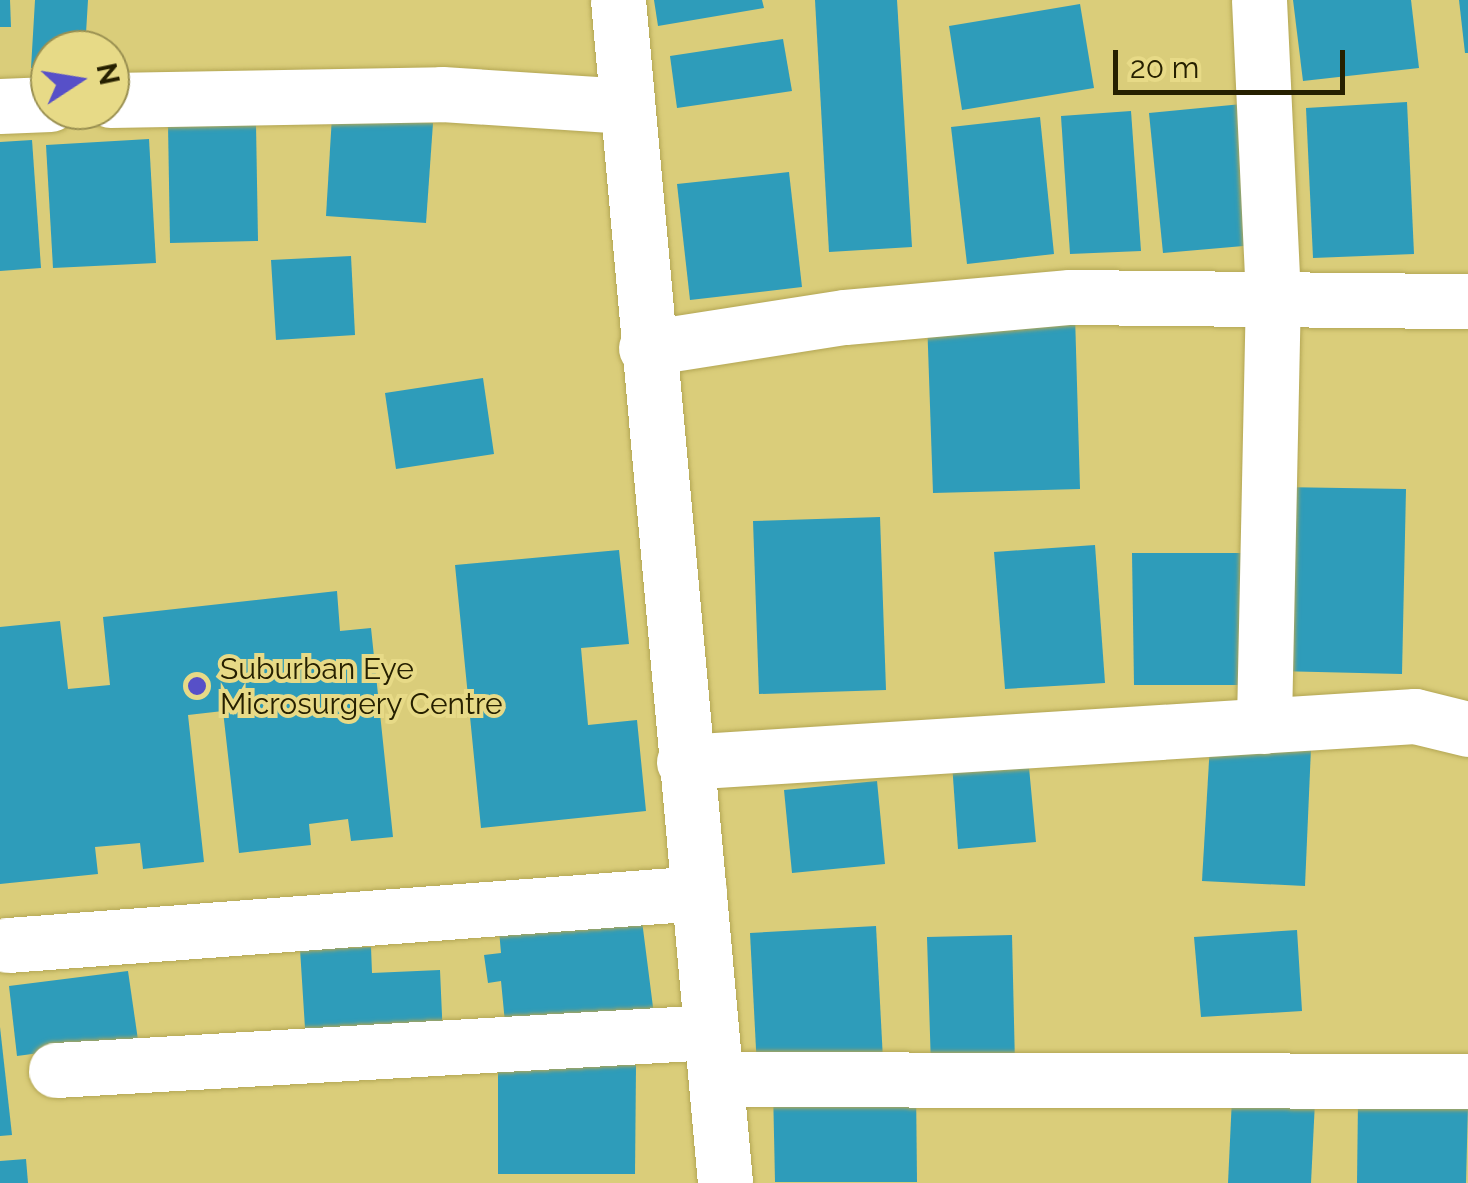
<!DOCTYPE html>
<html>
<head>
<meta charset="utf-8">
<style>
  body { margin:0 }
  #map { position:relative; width:1468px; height:1183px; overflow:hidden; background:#dacd7a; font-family:Raleway,sans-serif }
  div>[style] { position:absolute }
  .building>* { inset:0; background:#2e9cba }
  .roads { filter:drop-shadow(0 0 2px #b3a654) drop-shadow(0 0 2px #b3a654) }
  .minor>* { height:55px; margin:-27.5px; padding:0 27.5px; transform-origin:27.5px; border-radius:27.5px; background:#fff }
  .dots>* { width:28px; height:28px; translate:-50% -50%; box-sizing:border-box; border:5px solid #e7da87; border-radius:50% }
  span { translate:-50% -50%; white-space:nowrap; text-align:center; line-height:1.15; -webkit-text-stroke:8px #e7da87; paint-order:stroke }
  .poi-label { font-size:30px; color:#262000 }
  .left { translate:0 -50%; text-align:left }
  .north { position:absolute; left:30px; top:30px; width:100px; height:100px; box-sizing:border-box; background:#e7da87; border:2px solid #9a9051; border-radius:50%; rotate:78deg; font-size:28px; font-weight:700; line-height:40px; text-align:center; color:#262000 }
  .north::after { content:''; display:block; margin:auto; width:35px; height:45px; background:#5750c8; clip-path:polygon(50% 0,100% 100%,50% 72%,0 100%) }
  .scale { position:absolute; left:1113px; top:50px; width:232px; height:45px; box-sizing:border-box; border:5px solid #262000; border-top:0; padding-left:12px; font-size:30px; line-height:35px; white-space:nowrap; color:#262000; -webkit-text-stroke:8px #e7da87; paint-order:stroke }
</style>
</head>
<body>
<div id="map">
  <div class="building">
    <div style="clip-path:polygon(0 0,10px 0,11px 27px,0 27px)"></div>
    <div style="clip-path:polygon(35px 0,88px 0,85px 50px,50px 50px,50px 69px,31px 68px)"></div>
    <div style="clip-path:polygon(654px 0,762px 0,764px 8px,658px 26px)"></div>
    <div style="clip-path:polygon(815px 0,897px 0,912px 247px,829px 252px)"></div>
    <div style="clip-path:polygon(1293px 0,1411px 0,1419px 68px,1303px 81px)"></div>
    <div style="clip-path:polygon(1459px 0,1468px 0,1468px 53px,1465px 53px)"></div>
    <div style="clip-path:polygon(1080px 4px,1094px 88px,962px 110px,949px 26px)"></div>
    <div style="clip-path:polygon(783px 39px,792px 91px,677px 108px,670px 56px)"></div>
    <div style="clip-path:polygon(1407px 102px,1414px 254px,1313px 258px,1306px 108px)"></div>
    <div style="clip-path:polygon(1242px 104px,1255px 245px,1163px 253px,1149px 113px)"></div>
    <div style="clip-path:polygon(1131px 111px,1141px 251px,1070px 254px,1061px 116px)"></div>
    <div style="clip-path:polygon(332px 116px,433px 123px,426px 223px,326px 216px)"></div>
    <div style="clip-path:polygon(1040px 117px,1054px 254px,967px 264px,951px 127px)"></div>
    <div style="clip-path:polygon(168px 124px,256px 124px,258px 241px,170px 243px)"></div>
    <div style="clip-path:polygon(149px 139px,156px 263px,53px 268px,46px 145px)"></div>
    <div style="clip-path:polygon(32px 140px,41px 268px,0 271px,0 142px)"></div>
    <div style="clip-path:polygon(789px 172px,802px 287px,690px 300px,677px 184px)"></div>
    <div style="clip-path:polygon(351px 256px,355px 335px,276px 340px,271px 260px)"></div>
    <div style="clip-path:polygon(1075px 315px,1080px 489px,933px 493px,927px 319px)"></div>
    <div style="clip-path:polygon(483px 378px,494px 454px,396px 469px,385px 393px)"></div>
    <div style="clip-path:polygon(1279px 487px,1406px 489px,1402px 674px,1276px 671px)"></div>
    <div style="clip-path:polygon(880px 517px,886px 690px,759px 694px,753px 521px)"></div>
    <div style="clip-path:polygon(1095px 545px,1105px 683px,1005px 689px,994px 552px)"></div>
    <div style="clip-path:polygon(619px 550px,629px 644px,581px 648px,588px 725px,637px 720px,646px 811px,481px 828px,455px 565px)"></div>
    <div style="clip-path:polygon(1132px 553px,1244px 553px,1245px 685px,1134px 685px)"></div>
    <div style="clip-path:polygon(337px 591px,340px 631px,371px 628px,393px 837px,351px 841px,348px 819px,309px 824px,311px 845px,239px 853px,223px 711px,188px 715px,204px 862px,143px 869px,140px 843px,95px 847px,98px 874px,0 884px,0 627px,60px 621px,68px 689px,110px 685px,103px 617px)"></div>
    <div style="clip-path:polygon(1210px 744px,1311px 748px,1305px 886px,1202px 881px)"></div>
    <div style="clip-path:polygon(1028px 757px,1036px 842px,958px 849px,952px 763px)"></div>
    <div style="clip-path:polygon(877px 781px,885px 864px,792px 873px,784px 790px)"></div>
    <div style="clip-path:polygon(641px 913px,654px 1015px,506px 1033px,501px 981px,488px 983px,484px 955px,501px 953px,499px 930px)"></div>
    <div style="clip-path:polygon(876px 926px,883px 1060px,757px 1068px,750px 933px)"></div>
    <div style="clip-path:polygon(1297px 930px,1302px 1011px,1201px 1017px,1194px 937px)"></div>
    <div style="clip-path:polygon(1012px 935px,1015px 1065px,931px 1067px,927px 937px)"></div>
    <div style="clip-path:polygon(371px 947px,372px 973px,440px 970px,443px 1038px,306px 1044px,300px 949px)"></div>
    <div style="clip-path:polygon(128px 971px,138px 1040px,17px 1056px,9px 986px)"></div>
    <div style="clip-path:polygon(0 1027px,12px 1135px,0 1136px)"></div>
    <div style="clip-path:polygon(498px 1064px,636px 1065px,635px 1174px,498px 1174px)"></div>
    <div style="clip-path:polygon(916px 1085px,917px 1182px,775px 1182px,773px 1087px)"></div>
    <div style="clip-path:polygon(1232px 1098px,1315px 1101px,1311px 1183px,1228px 1183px)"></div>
    <div style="clip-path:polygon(1358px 1101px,1468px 1104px,1466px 1183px,1357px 1183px)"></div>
    <div style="clip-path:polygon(26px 1159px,28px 1183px,0 1183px,0 1161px)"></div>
  </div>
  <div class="roads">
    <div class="minor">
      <div style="left:618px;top:0;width:1188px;rotate:84.83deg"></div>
      <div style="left:1259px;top:0;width:292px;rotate:87.3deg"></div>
      <div style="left:1273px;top:292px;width:434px;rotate:91.2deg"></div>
      <div style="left:110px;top:100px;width:332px;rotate:-1deg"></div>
      <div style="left:442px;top:94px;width:185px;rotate:3.7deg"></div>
      <div style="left:0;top:106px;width:50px;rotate:-2.3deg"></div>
      <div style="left:646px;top:348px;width:201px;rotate:-8.9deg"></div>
      <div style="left:845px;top:317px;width:226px;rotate:-5.1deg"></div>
      <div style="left:1070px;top:297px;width:398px;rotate:0.6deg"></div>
      <div style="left:684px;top:762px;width:732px;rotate:-3.6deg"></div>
      <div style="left:1415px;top:716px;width:55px;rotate:13.8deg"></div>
      <div style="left:8px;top:945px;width:693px;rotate:-4.3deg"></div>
      <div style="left:56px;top:1070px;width:656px;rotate:-3.32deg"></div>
      <div style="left:716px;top:1079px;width:752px;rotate:0.15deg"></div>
    </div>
  </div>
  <div class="dots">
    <div style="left:197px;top:686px;background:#5750c8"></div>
  </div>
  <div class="poi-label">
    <span class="left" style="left:220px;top:686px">Suburban Eye<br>Microsurgery Centre</span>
  </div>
  <div class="north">N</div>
  <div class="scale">20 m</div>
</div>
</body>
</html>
